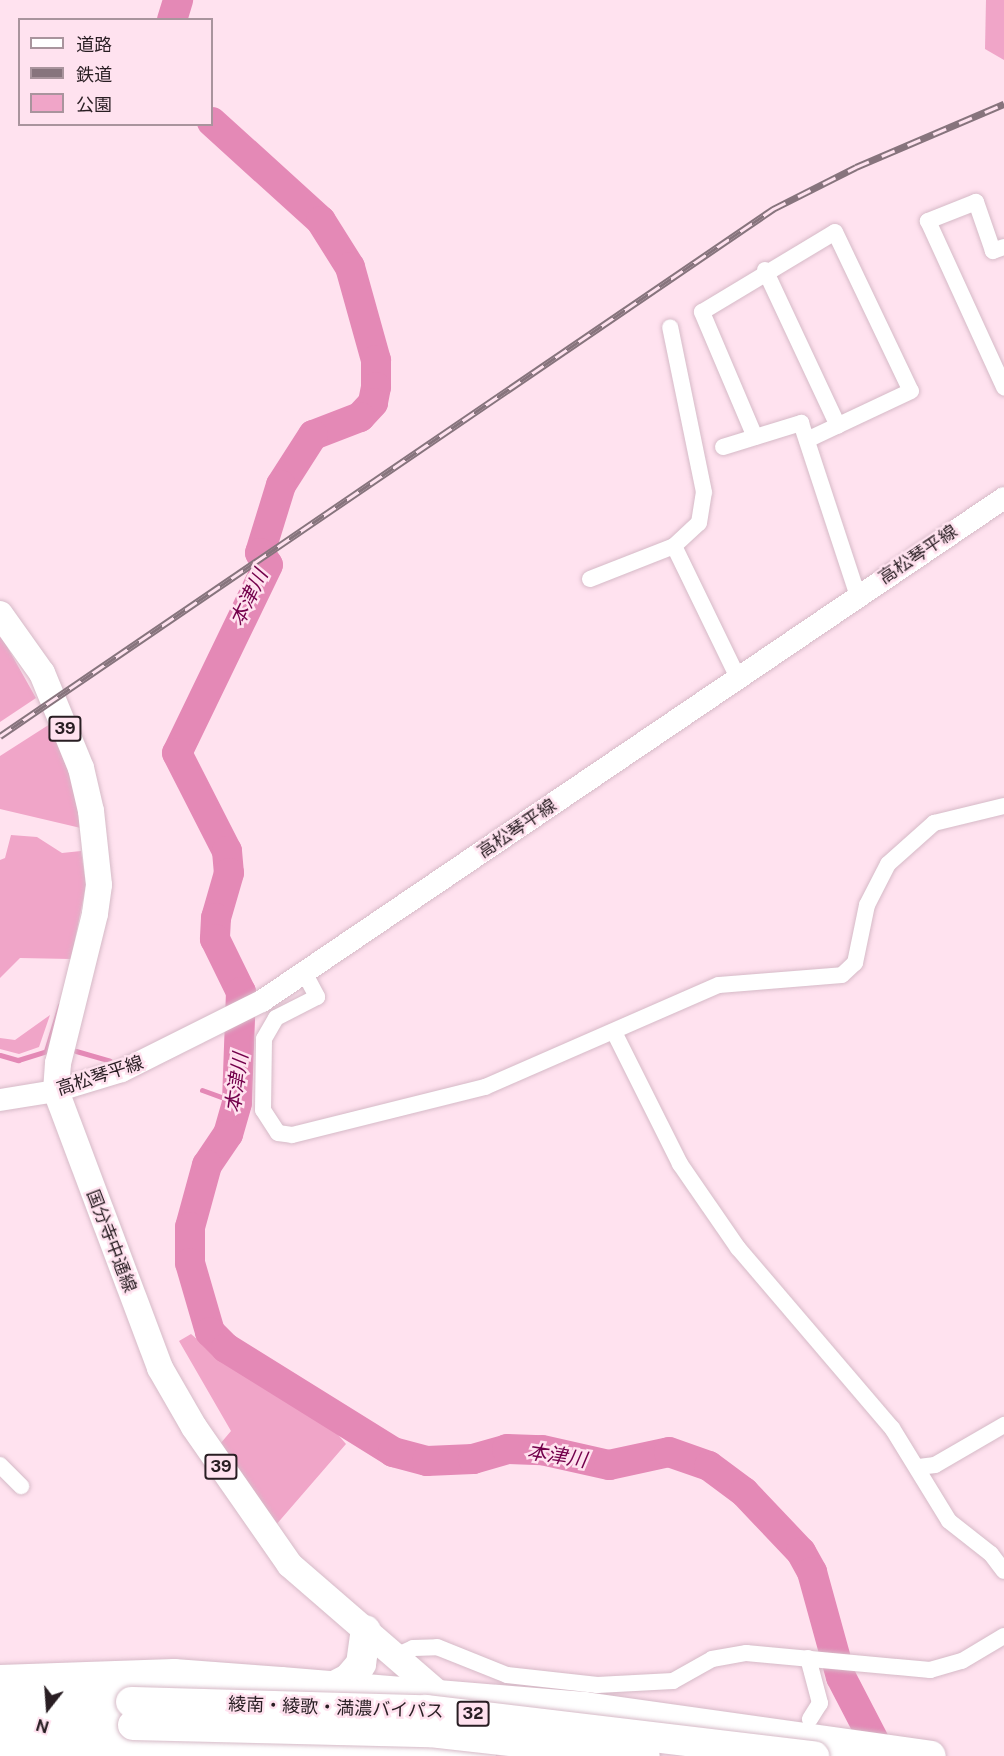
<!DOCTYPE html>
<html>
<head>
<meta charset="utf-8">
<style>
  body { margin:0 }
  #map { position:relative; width:1004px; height:1756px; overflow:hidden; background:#ffe2ef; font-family:"Public Sans","Noto Sans JP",sans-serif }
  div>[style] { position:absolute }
  .green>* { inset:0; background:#f0a5c8 }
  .stream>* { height:5px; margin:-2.5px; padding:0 2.5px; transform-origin:2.5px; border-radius:2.5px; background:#e489b6 }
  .river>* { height:30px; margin:-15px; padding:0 15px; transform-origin:15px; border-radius:15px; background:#e489b6 }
  .roads { filter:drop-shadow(0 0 2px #d6bac7) drop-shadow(0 0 2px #d6bac7) }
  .street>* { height:16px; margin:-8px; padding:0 8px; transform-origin:8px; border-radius:8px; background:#fff }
  .secondary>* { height:22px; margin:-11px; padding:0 11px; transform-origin:11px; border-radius:11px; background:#fff }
  .primary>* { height:26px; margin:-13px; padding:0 13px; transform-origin:13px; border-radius:13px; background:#fff }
  .highway>* { height:30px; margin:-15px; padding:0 15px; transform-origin:15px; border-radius:15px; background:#fff }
  .rail>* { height:7px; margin-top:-3.5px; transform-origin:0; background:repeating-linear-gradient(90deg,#ffe2ef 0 14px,#87747d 0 28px); box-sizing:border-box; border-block:2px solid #87747d }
  .bridges { filter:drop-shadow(0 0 2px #d6bac7) drop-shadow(0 0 2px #d6bac7) }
  .highway-bridge>* { height:30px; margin:-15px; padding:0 15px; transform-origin:15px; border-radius:15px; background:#fff }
  span { translate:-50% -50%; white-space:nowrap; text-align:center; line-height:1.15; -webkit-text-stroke:5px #ffe2ef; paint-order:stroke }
  .shield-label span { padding:2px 4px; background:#ffe2ef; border:2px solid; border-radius:4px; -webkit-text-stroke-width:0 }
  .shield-label { font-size:16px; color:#291e23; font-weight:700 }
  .street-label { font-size:18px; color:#291e23 }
  .water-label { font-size:20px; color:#73004b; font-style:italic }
  .legend { position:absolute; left:18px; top:18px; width:195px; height:108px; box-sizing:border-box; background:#ffe2ef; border:2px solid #a9949d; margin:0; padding:8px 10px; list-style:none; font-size:18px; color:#291e23 }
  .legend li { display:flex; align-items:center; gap:12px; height:30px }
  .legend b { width:30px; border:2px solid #a9949d }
  .north { position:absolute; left:18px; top:1678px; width:60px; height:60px; -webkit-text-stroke:4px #ffe2ef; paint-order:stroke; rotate:197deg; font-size:16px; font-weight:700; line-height:24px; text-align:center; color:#291e23 }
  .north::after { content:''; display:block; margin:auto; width:21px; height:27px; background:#291e23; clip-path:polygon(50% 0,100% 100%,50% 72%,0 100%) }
</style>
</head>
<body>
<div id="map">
  <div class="green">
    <div style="clip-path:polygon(986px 0,1004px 0,1004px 60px,985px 49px)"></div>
    <div style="clip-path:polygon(0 634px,36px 698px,0 722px)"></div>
    <div style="clip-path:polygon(50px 724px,76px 792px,85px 829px,0 809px,0 756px)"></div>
    <div style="clip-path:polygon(11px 835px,37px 837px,62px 853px,81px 851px,86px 885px,71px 959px,20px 958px,0 978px,0 860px,5px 858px)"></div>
    <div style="clip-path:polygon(50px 1015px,39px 1047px,19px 1054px,0 1049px,0 1038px,15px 1040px)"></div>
    <div style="clip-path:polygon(191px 1334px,223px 1361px,320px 1414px,346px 1444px,275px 1526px,220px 1444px,231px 1431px,179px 1341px)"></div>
  </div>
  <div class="stream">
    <div style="left:46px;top:1051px;width:48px;rotate:-73.1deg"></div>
    <div style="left:76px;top:1051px;width:35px;rotate:16deg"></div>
    <div style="left:0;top:1055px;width:19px;rotate:16deg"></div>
    <div style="left:18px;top:1060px;width:30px;rotate:-17deg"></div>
    <div style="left:202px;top:1090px;width:37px;rotate:20deg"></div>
  </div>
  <div class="river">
    <div style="left:172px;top:20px;width:21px;rotate:-73deg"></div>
    <div style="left:212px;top:122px;width:147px;rotate:42.2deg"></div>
    <div style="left:321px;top:221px;width:54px;rotate:57.8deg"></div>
    <div style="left:350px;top:267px;width:97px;rotate:74.4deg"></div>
    <div style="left:376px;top:360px;width:27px;rotate:90deg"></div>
    <div style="left:376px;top:387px;width:16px;rotate:101deg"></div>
    <div style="left:373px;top:403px;width:19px;rotate:133deg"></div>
    <div style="left:360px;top:417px;width:50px;rotate:159deg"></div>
    <div style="left:313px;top:435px;width:59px;rotate:122.6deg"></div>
    <div style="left:281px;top:485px;width:71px;rotate:107.2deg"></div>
    <div style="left:260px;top:553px;width:14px;rotate:56deg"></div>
    <div style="left:268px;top:565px;width:209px;rotate:115.8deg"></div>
    <div style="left:177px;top:753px;width:110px;rotate:63deg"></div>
    <div style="left:227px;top:851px;width:22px;rotate:85deg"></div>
    <div style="left:229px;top:873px;width:47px;rotate:106.1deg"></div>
    <div style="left:216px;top:918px;width:21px;rotate:93deg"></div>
    <div style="left:215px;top:939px;width:59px;rotate:63.9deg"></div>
    <div style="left:241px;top:992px;width:111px;rotate:92.1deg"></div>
    <div style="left:237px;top:1103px;width:32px;rotate:106deg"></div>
    <div style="left:228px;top:1134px;width:37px;rotate:124deg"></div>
    <div style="left:207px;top:1165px;width:64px;rotate:105.3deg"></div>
    <div style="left:190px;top:1227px;width:36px;rotate:90deg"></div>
    <div style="left:190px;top:1263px;width:72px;rotate:73.8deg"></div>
    <div style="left:210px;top:1332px;width:23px;rotate:45deg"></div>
    <div style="left:226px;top:1348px;width:197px;rotate:31.9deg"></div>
    <div style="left:393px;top:1452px;width:35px;rotate:15deg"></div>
    <div style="left:427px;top:1461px;width:46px;rotate:-2.5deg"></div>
    <div style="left:473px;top:1459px;width:35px;rotate:-16deg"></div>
    <div style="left:507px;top:1449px;width:35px;rotate:2deg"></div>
    <div style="left:542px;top:1450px;width:69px;rotate:12.6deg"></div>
    <div style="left:609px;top:1465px;width:61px;rotate:-12.2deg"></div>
    <div style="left:669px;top:1452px;width:42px;rotate:19.3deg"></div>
    <div style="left:709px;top:1466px;width:44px;rotate:36.6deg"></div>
    <div style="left:744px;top:1492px;width:83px;rotate:46.5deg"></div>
    <div style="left:801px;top:1552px;width:23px;rotate:61deg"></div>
    <div style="left:812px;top:1572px;width:109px;rotate:74.6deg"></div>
    <div style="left:841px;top:1677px;width:89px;rotate:62.6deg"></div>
  </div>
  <div class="roads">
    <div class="street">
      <div style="left:1004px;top:247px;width:12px;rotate:160deg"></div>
      <div style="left:993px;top:251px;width:52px;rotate:-109.1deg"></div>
      <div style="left:976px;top:202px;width:52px;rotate:158.4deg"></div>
      <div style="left:928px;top:221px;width:183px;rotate:65.4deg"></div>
      <div style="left:765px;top:270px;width:172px;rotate:64.9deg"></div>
      <div style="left:755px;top:437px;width:136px;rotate:-113deg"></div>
      <div style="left:702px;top:312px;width:155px;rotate:-31deg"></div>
      <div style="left:835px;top:232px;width:176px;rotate:64.5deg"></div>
      <div style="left:911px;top:391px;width:115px;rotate:154.8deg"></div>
      <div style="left:723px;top:447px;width:82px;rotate:-17.1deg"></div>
      <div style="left:801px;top:423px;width:182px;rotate:71.8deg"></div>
      <div style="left:674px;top:546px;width:147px;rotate:64.1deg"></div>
      <div style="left:590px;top:579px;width:90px;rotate:-21.4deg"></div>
      <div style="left:674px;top:546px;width:34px;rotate:-43deg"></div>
      <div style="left:699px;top:523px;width:31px;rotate:-81deg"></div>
      <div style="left:704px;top:492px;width:168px;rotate:-101.6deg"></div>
      <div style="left:305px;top:974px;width:26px;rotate:62deg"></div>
      <div style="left:317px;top:997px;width:46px;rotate:152.9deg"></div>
      <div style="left:276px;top:1018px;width:24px;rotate:120deg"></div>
      <div style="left:264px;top:1039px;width:71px;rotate:90.8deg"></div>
      <div style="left:263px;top:1110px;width:27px;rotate:57deg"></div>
      <div style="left:278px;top:1133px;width:14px;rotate:8deg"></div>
      <div style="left:292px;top:1135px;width:199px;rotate:-14deg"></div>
      <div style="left:485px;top:1087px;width:255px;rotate:-23.6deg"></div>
      <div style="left:719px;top:985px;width:123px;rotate:-4.6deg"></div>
      <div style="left:842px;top:975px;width:18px;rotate:-43deg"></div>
      <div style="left:855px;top:963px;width:59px;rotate:-78.3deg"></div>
      <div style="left:867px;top:905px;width:46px;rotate:-62.9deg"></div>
      <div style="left:888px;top:864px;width:62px;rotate:-41.7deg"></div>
      <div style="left:934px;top:823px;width:72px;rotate:-13.7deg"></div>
      <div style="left:614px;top:1032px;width:148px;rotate:63.4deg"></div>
      <div style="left:680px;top:1164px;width:102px;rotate:55.4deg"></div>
      <div style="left:738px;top:1248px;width:237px;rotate:49.5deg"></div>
      <div style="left:892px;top:1428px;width:109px;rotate:58.5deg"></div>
      <div style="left:949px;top:1521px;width:53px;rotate:38.2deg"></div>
      <div style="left:991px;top:1554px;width:21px;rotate:53deg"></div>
      <div style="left:0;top:1465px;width:30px;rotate:45deg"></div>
      <div style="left:919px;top:1467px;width:16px;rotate:-7deg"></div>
      <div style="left:935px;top:1465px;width:80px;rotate:-30.1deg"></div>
      <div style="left:396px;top:1656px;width:19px;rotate:-25deg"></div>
      <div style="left:413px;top:1648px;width:24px;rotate:-2deg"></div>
      <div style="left:437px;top:1647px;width:75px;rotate:21.8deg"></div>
      <div style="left:507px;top:1675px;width:91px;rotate:6.3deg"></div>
      <div style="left:597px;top:1685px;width:76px;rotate:-3deg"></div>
      <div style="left:673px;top:1681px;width:45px;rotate:-29.4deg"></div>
      <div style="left:712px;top:1659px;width:35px;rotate:-10deg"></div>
      <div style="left:746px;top:1653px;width:185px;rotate:5.3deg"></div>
      <div style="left:930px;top:1670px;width:33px;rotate:-16deg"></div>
      <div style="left:962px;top:1661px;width:49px;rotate:-30.8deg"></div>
      <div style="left:808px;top:1658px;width:47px;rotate:75.1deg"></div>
      <div style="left:820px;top:1703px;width:19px;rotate:122deg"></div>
    </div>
    <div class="secondary">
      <div style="left:0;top:1100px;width:57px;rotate:-9.1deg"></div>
      <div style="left:56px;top:1091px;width:69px;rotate:-16.9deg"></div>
      <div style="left:122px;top:1071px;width:157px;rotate:-26.6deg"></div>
      <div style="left:262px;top:1001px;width:896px;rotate:-34.13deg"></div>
    </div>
    <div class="primary">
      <div style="left:0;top:614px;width:72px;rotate:54.6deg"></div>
      <div style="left:42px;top:673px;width:103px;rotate:67.7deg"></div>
      <div style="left:81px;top:768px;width:44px;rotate:76.9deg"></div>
      <div style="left:91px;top:811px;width:74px;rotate:83.8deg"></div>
      <div style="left:99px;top:885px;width:29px;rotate:98deg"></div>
      <div style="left:95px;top:914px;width:154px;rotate:103.9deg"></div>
      <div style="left:58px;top:1063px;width:28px;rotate:94deg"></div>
      <div style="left:56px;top:1091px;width:296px;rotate:69.4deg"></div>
      <div style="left:160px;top:1368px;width:68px;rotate:60deg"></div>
      <div style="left:194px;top:1427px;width:168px;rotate:55.2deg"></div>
      <div style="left:290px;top:1565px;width:208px;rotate:40.9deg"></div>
    </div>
    <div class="highway">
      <div style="left:0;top:1680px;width:174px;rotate:-2deg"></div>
      <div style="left:174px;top:1674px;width:107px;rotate:4.3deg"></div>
      <div style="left:281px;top:1682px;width:304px;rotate:4.7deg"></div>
      <div style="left:584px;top:1707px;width:350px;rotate:8deg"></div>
      <div style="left:332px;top:1687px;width:18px;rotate:-27deg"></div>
      <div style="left:348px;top:1679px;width:20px;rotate:-49deg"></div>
      <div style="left:361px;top:1664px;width:34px;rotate:-82deg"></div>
      <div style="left:0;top:1707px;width:131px;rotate:-2.2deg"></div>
      <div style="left:7px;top:1730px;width:126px;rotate:-2.3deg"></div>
      <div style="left:0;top:1751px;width:335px;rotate:-0.2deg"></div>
      <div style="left:335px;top:1750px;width:146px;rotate:2.4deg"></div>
    </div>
  </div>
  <div class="rail">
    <div style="left:0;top:736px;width:936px;rotate:-34.28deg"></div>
    <div style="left:773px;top:209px;width:93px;rotate:-26.8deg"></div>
    <div style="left:856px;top:167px;width:161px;rotate:-23.1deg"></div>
  </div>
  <div class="bridges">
    <div class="highway-bridge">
      <div style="left:131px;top:1702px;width:295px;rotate:1.6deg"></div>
      <div style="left:426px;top:1710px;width:391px;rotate:6.8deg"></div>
      <div style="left:133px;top:1725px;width:297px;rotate:1.4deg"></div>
      <div style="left:430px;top:1732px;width:216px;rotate:6.4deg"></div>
    </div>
  </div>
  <div class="shield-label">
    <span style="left:65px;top:729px">39</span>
    <span style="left:221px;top:1467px">39</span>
    <span style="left:473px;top:1714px">32</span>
  </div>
  <div class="street-label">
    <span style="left:918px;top:555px;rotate:-34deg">高松琴平線</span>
    <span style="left:517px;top:829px;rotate:-34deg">高松琴平線</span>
    <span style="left:100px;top:1076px;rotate:-18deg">高松琴平線</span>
    <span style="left:111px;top:1241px;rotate:69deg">国分寺中通線</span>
    <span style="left:336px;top:1708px;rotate:2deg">綾南・綾歌・満濃バイパス</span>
  </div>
  <div class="water-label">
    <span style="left:249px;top:598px;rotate:-64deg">本津川</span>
    <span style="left:237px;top:1083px;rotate:-82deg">本津川</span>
    <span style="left:557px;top:1456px;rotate:9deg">本津川</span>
  </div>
  <ul class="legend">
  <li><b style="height:8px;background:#fff"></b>道路</li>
  <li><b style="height:8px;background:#87747d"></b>鉄道</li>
  <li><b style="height:16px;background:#f0a5c8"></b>公園</li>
  </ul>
  <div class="north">N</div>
</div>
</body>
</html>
